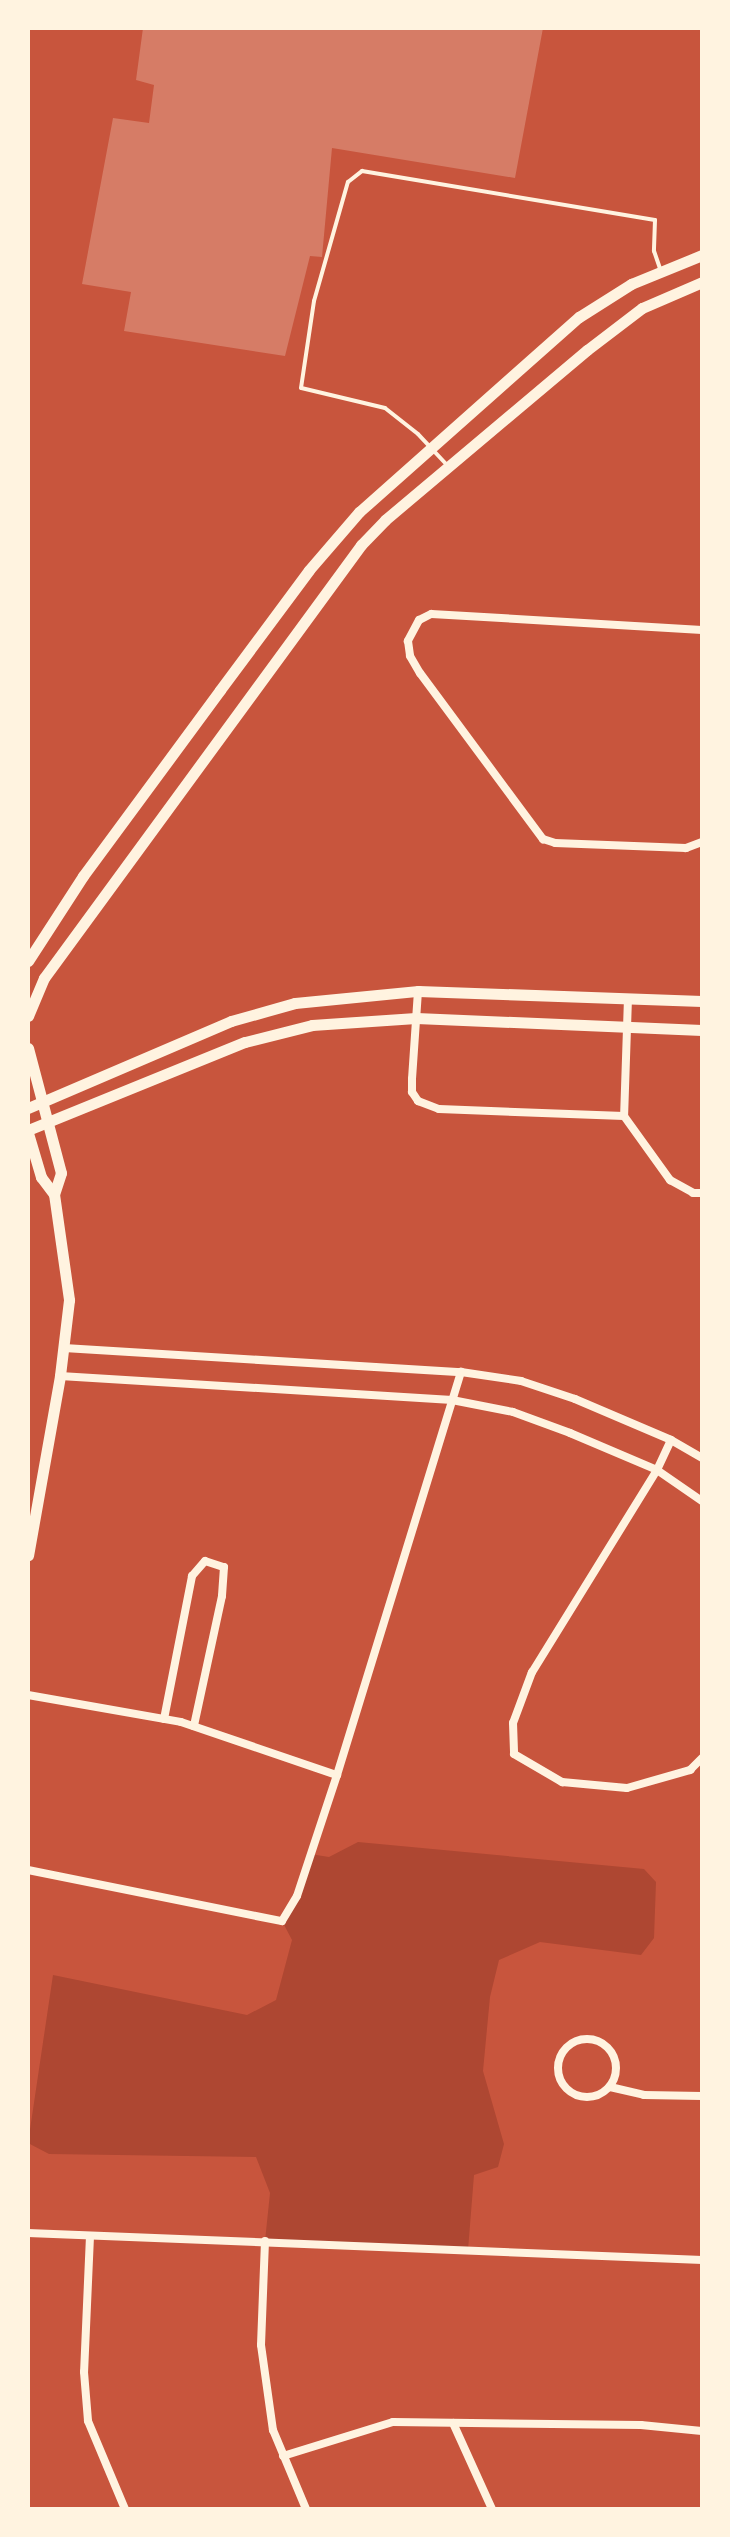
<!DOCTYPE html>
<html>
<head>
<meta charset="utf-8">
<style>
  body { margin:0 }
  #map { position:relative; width:730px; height:2537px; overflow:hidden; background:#c8553d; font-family:"Roboto Serif",serif }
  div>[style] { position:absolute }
  .green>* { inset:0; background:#ae4732 }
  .building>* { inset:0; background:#d67c66 }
  .service>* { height:4px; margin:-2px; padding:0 2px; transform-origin:2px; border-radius:2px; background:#fff3e0 }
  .minor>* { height:8px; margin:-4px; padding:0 4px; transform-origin:4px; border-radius:4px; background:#fff3e0 }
  .minor>.ring { margin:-4px; padding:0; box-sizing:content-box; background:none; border:8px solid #fff3e0; border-radius:50% }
  .tertiary>* { height:11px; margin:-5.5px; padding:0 5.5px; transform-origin:5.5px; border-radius:5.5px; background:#fff3e0 }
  span { translate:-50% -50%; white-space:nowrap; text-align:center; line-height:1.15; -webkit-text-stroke:6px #fff3e0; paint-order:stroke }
  .frame { position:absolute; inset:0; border:30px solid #fff3e0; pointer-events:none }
</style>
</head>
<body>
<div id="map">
  <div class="green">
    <div style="clip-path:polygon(358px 1842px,644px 1869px,656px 1882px,654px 1938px,641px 1955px,540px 1942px,499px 1960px,490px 1997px,483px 2071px,504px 2144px,498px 2167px,474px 2175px,468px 2250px,265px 2241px,270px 2193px,256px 2157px,49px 2154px,28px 2143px,53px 1975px,247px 2015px,276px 2000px,292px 1940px,282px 1921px,310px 1854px,329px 1857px)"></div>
  </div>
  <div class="building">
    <div style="clip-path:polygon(143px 28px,543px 28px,515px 178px,332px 148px,322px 257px,310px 256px,285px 356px,124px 331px,131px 292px,82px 284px,113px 118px,149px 123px,154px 85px,136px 80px)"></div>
  </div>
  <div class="service">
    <div style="left:447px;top:465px;width:42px;rotate:-133.1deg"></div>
    <div style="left:418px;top:434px;width:42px;rotate:-141.8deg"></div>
    <div style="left:385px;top:408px;width:86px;rotate:-166.6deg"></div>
    <div style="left:301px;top:388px;width:88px;rotate:-81.5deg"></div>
    <div style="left:314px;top:301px;width:124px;rotate:-74.1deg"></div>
    <div style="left:348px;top:182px;width:18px;rotate:-38deg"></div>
    <div style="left:362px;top:171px;width:297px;rotate:9.5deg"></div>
    <div style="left:655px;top:220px;width:31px;rotate:92deg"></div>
    <div style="left:654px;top:251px;width:18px;rotate:71deg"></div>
  </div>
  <div class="minor">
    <div style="left:702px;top:630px;width:271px;rotate:-176.6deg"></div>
    <div style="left:431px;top:614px;width:13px;rotate:153deg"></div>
    <div style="left:419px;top:620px;width:24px;rotate:118deg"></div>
    <div style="left:408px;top:641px;width:15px;rotate:82deg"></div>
    <div style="left:410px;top:656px;width:20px;rotate:60deg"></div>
    <div style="left:420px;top:673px;width:207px;rotate:53.5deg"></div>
    <div style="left:543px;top:839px;width:13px;rotate:18deg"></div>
    <div style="left:555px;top:843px;width:131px;rotate:2.2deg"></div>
    <div style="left:686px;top:848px;width:17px;rotate:-21deg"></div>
    <div style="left:418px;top:991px;width:88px;rotate:93.9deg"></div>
    <div style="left:412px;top:1079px;width:13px;rotate:90deg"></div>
    <div style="left:412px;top:1092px;width:11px;rotate:56deg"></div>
    <div style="left:418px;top:1101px;width:22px;rotate:21deg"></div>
    <div style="left:439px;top:1109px;width:185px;rotate:2.2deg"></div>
    <div style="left:628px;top:998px;width:118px;rotate:91.9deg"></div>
    <div style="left:624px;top:1116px;width:79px;rotate:54.3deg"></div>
    <div style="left:670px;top:1180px;width:26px;rotate:29deg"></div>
    <div style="left:693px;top:1193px;width:9px"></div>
    <div style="left:64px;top:1348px;width:398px;rotate:3.5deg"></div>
    <div style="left:461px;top:1372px;width:61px;rotate:8.5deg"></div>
    <div style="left:521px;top:1381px;width:57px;rotate:18.4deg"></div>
    <div style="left:575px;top:1399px;width:104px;rotate:23.1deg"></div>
    <div style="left:671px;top:1440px;width:36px;rotate:30deg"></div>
    <div style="left:60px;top:1376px;width:393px;rotate:3.5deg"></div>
    <div style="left:452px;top:1400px;width:62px;rotate:11.1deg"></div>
    <div style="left:513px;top:1412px;width:61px;rotate:20.2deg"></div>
    <div style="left:570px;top:1433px;width:95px;rotate:23deg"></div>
    <div style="left:657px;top:1470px;width:55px;rotate:34.6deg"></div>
    <div style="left:671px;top:1440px;width:33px;rotate:115deg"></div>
    <div style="left:657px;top:1470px;width:238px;rotate:121.7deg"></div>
    <div style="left:532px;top:1672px;width:54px;rotate:110.4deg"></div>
    <div style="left:513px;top:1723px;width:31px;rotate:88deg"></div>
    <div style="left:514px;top:1754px;width:56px;rotate:30.3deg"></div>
    <div style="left:562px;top:1782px;width:65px;rotate:5.3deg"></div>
    <div style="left:627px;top:1788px;width:66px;rotate:-15.9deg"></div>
    <div style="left:690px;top:1770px;width:17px;rotate:-45deg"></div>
    <div style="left:28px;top:1695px;width:155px;rotate:10deg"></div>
    <div style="left:181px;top:1722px;width:165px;rotate:18.8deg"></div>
    <div style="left:164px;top:1719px;width:146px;rotate:-78.9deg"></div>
    <div style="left:192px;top:1576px;width:20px;rotate:-49deg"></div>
    <div style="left:205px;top:1561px;width:20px;rotate:18deg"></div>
    <div style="left:224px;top:1567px;width:29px;rotate:94deg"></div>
    <div style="left:222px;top:1596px;width:133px;rotate:102.2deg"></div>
    <div style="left:28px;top:1870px;width:259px;rotate:11.4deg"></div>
    <div style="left:282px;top:1921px;width:29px;rotate:-59deg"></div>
    <div style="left:297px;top:1896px;width:127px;rotate:-71.7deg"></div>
    <div style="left:337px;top:1775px;width:422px;rotate:-72.9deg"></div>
    <div class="ring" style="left:558px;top:2039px;width:50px;height:50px"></div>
    <div style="left:610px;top:2087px;width:35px;rotate:13deg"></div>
    <div style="left:644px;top:2095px;width:58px;rotate:1deg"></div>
    <div style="left:28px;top:2233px;width:675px;rotate:2.29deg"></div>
    <div style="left:90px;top:2236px;width:136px;rotate:92.5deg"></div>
    <div style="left:84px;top:2372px;width:49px;rotate:85.3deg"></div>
    <div style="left:88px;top:2421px;width:95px;rotate:67.2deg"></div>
    <div style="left:265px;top:2241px;width:104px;rotate:92.2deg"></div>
    <div style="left:261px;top:2345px;width:86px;rotate:82deg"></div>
    <div style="left:273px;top:2430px;width:86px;rotate:67.3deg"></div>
    <div style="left:453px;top:2423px;width:94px;rotate:65.6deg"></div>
    <div style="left:283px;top:2456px;width:115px;rotate:-17.2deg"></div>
    <div style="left:393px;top:2422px;width:248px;rotate:0.7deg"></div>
    <div style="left:641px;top:2425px;width:61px;rotate:5.6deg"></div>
  </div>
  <div class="tertiary">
    <div style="left:28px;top:961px;width:101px;rotate:-57.1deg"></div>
    <div style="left:83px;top:876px;width:231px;rotate:-53.6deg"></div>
    <div style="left:220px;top:690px;width:149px;rotate:-53.4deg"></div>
    <div style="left:309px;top:570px;width:77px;rotate:-49.2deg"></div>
    <div style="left:359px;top:512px;width:294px;rotate:-41.6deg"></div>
    <div style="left:579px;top:317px;width:62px;rotate:-32.4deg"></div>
    <div style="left:631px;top:284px;width:77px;rotate:-22.2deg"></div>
    <div style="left:28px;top:1016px;width:41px;rotate:-67.2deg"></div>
    <div style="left:44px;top:978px;width:537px;rotate:-53.79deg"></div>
    <div style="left:361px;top:545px;width:35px;rotate:-46deg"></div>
    <div style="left:385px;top:520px;width:264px;rotate:-40.1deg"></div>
    <div style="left:587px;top:350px;width:69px;rotate:-37.4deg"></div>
    <div style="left:642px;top:308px;width:65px;rotate:-23.4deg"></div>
    <div style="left:28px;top:1048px;width:129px;rotate:75.2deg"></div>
    <div style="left:61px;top:1173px;width:22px;rotate:108deg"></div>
    <div style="left:28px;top:1108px;width:221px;rotate:-23.2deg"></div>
    <div style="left:231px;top:1021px;width:66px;rotate:-15.7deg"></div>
    <div style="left:295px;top:1003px;width:124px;rotate:-5.6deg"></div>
    <div style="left:418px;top:991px;width:284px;rotate:2deg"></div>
    <div style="left:28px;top:1130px;width:234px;rotate:-22.1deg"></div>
    <div style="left:245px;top:1042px;width:69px;rotate:-14.2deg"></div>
    <div style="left:312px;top:1025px;width:104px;rotate:-3.9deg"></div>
    <div style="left:416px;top:1018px;width:286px;rotate:2.4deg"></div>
    <div style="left:28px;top:1133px;width:46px;rotate:73.5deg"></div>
    <div style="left:41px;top:1177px;width:21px;rotate:53deg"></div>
    <div style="left:54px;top:1194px;width:107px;rotate:81.9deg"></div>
    <div style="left:69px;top:1300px;width:77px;rotate:96.8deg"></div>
    <div style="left:60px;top:1376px;width:182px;rotate:100.1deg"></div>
  </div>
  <div class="frame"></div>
</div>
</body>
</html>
